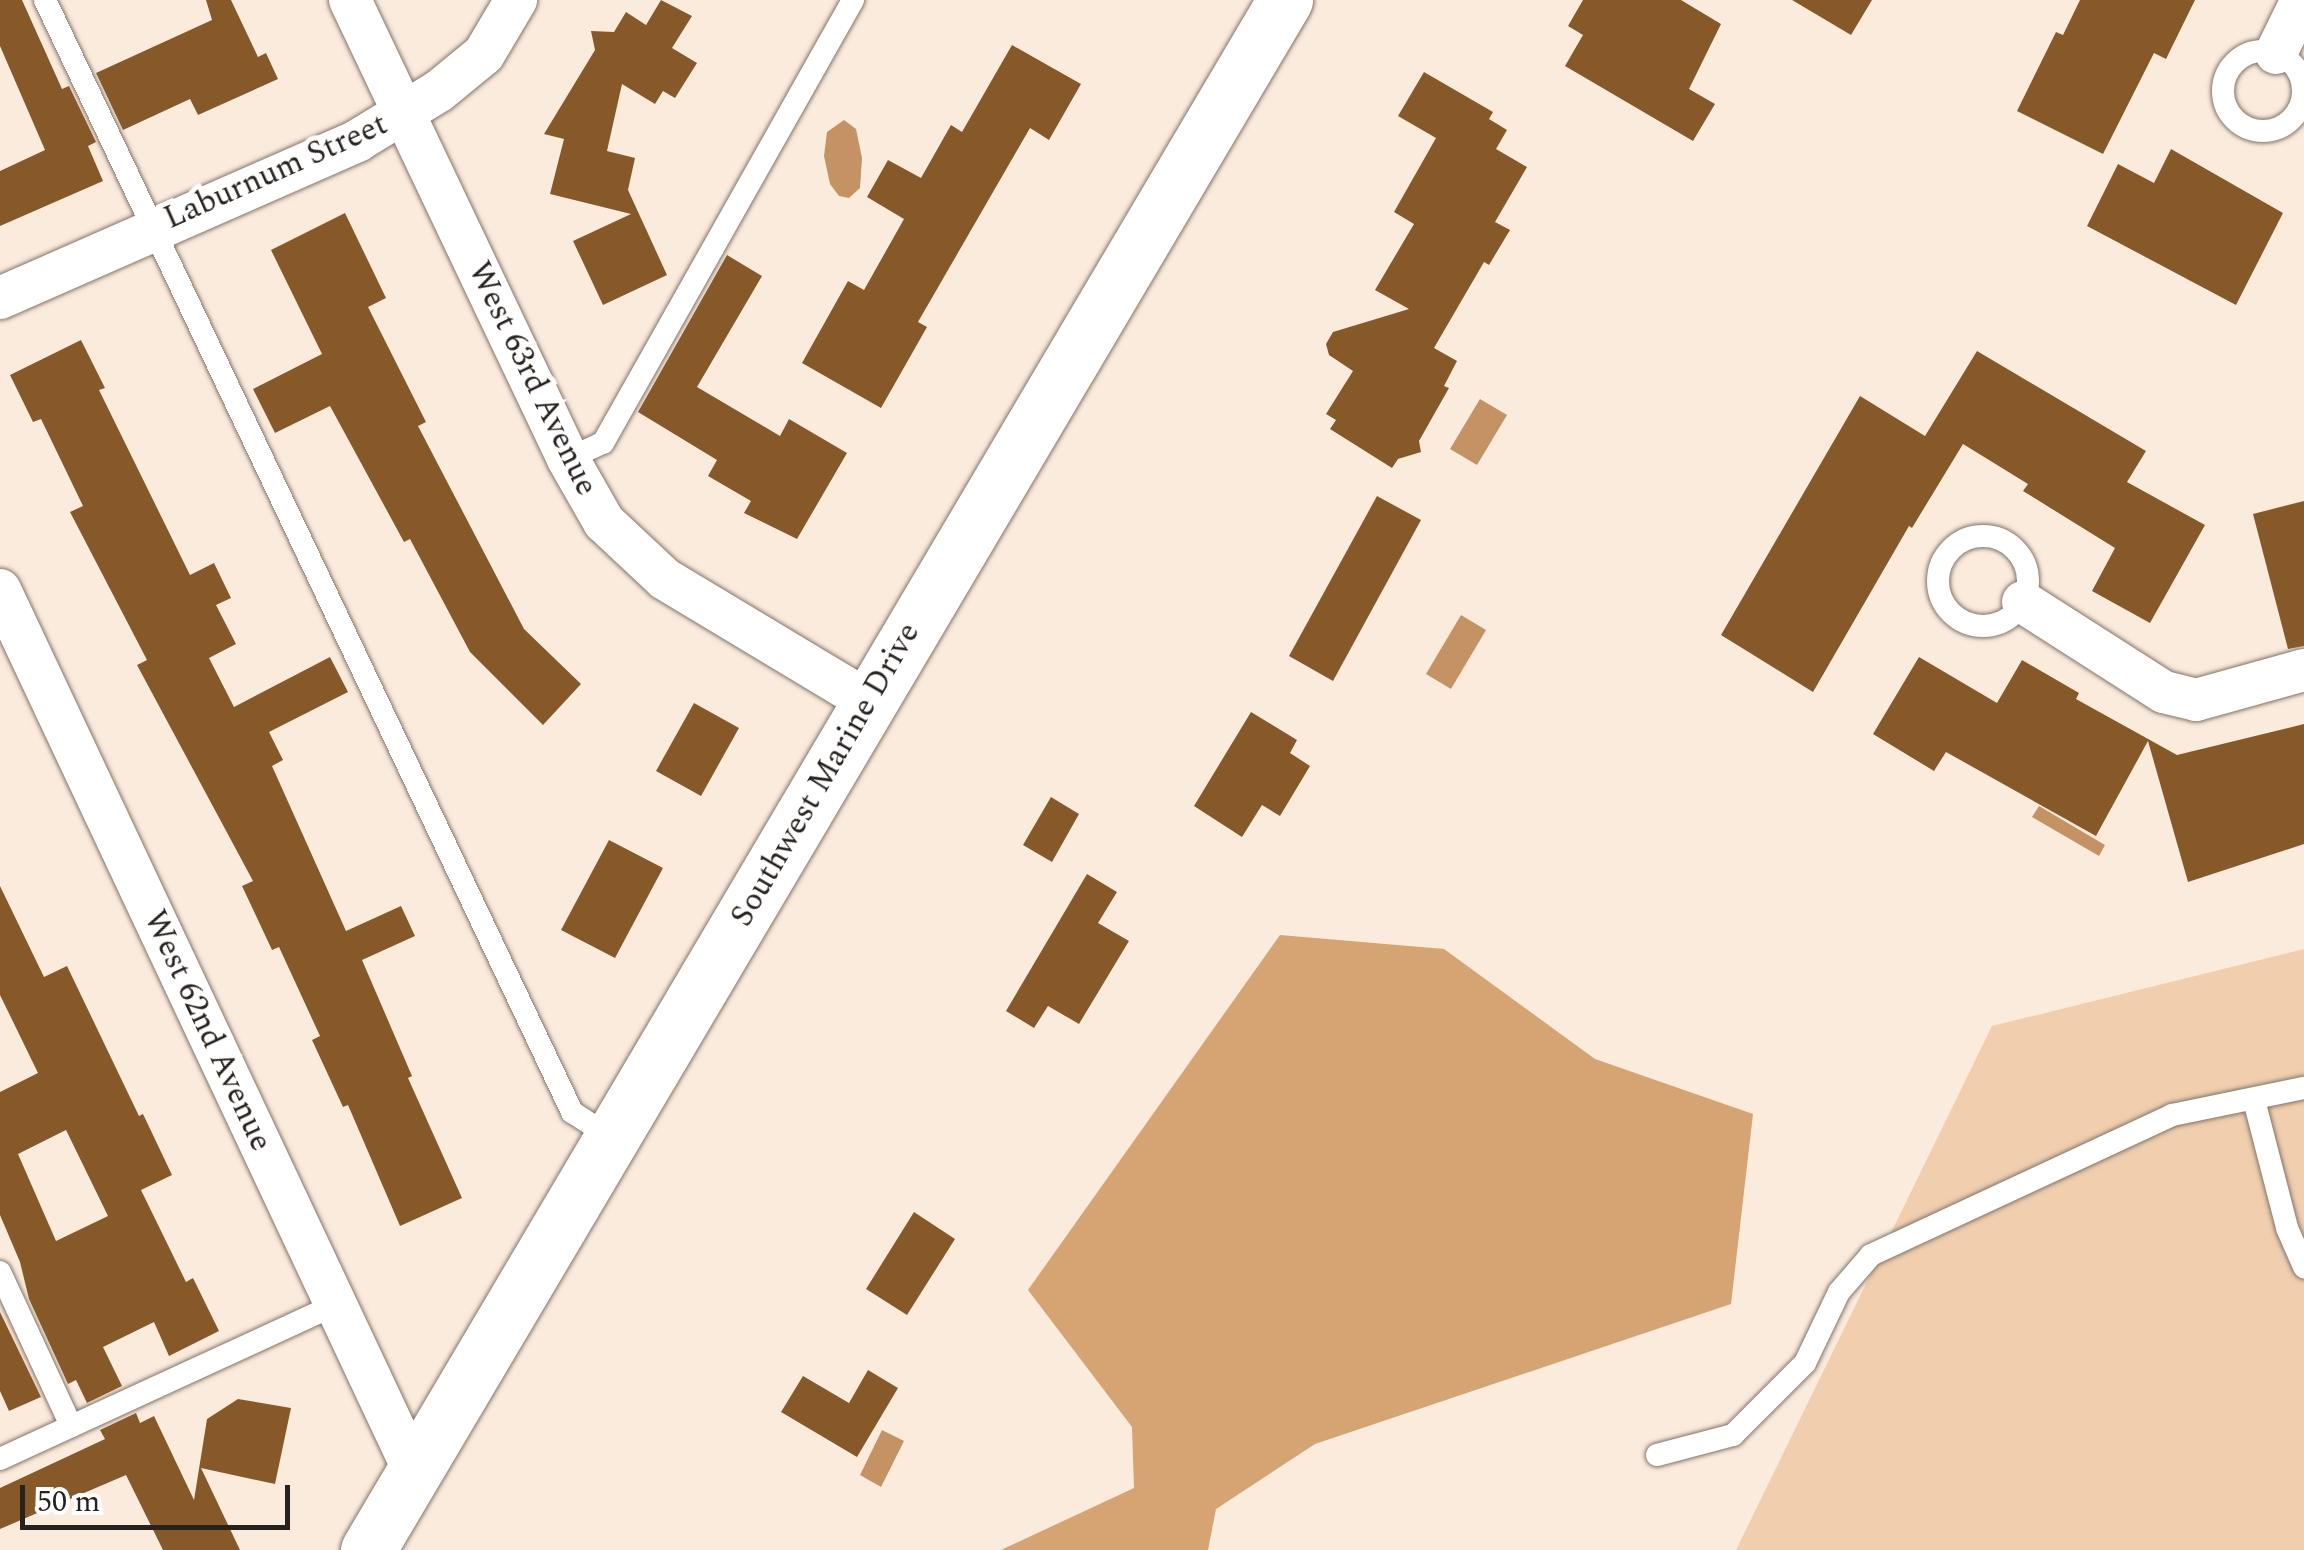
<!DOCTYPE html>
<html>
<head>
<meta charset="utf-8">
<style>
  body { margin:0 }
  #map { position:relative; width:2304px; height:1550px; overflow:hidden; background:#fbebdd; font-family:Spectral,serif }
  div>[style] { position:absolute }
  .green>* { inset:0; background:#f0ceae }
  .forest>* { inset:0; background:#d6a372 }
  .water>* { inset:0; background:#c59363 }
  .building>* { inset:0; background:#885928 }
  .roads { filter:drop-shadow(0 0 2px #837568) drop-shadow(0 0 2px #837568) }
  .service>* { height:22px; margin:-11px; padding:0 11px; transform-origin:11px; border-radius:11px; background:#fff }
  .service>.ring { margin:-11px; padding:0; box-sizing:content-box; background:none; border:22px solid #fff; border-radius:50% }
  .minor>* { height:42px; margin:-21px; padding:0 21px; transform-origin:21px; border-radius:21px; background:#fff }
  .secondary>* { height:55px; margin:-27.5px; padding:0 27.5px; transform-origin:27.5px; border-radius:27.5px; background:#fff }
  span { translate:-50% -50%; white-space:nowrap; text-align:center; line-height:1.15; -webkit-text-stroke:10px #fff; paint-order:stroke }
  .street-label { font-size:32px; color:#27221d }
  .scale { position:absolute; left:20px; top:1485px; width:270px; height:45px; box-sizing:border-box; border:5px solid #27221d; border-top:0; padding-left:12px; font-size:30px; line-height:35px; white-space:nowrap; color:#27221d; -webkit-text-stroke:8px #fff; paint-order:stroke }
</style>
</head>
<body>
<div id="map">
  <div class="green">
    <div style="clip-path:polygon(2304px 949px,2304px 1550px,1736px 1550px,1992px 1026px)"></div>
  </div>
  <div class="forest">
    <div style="clip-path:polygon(1280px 935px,1444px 949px,1595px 1059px,1753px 1114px,1731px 1304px,1315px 1444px,1216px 1509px,1208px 1550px,1001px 1550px,1134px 1488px,1132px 1427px,1028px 1290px)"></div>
  </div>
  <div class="water">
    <div style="clip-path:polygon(844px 120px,856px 129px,862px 158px,860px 188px,849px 198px,839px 196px,830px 184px,824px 156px,827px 132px)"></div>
    <div style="clip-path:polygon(1480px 399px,1507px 415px,1477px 465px,1450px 449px)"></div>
    <div style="clip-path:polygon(1461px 615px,1486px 630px,1451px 689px,1426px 674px)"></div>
    <div style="clip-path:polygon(2039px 806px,2105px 845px,2099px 856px,2032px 817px)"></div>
    <div style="clip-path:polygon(882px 1430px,904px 1441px,881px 1487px,860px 1475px)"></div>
  </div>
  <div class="building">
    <div style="clip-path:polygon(0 0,22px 0,62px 89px,69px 86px,96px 142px,88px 146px,103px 181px,0 226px,0 171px,45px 150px,0 46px)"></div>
    <div style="clip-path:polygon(206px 0,231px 0,258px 57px,266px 53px,278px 79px,198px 115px,190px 99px,123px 130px,96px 73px,212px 20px)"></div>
    <div style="clip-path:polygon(661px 0,692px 16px,672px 48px,697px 63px,675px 98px,663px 91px,655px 104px,622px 84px,607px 151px,635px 158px,628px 190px,667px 275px,603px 305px,573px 241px,631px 214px,550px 194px,564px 139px,544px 134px,595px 50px,591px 31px,614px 32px,626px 12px,646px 25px)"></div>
    <div style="clip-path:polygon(1583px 0,1681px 0,1721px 24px,1689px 89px,1715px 104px,1693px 141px,1565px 66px,1583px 35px,1568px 26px)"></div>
    <div style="clip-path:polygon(1792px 0,1872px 0,1851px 35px)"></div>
    <div style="clip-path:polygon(2080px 0,2195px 0,2166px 59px,2154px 53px,2103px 154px,2017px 111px,2056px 32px,2063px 35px)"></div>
    <div style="clip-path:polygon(1012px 45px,1081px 84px,1049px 140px,1030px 128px,918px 322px,927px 327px,881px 408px,802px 363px,848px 281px,864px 290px,904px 219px,867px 197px,888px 160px,921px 178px,951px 125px,962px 132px)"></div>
    <div style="clip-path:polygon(1424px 72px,1493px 112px,1489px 119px,1507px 130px,1496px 149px,1527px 167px,1495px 222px,1510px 230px,1489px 265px,1484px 262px,1434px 348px,1457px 361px,1444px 386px,1449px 388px,1419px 441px,1421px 452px,1398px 459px,1392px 468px,1330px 429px,1336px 420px,1326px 414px,1353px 371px,1329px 355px,1326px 344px,1333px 332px,1409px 309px,1375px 290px,1414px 224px,1394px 212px,1436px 138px,1398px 116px)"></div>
    <div style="clip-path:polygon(2171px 149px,2283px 213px,2236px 305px,2087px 226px,2118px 164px,2154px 183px)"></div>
    <div style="clip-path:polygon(345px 213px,386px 298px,368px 307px,426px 422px,418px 426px,524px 629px,581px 684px,543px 725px,470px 652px,410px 539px,404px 542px,330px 406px,275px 433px,253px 389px,322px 354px,271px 250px)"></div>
    <div style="clip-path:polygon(727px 255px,762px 276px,697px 387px,780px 436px,789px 419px,847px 453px,797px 539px,744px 513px,751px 501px,708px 476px,717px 460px,638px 412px)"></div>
    <div style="clip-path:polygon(81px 340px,105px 388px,99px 390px,190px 575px,214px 563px,231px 598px,216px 605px,236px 644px,209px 658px,234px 707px,330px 657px,348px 692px,269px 732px,283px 760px,272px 766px,346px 931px,401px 906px,415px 936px,362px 960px,412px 1076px,408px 1078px,462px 1198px,400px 1226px,348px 1105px,343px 1107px,312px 1040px,320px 1036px,279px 947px,272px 950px,242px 886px,253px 881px,137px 665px,147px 660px,70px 512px,83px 506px,41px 419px,33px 422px,10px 375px)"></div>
    <div style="clip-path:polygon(1977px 351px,2146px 451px,2127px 482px,2205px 525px,2150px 623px,2092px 591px,2115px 548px,2023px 491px,2028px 484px,1963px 444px,1912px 528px,1909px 526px,1813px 692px,1721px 635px,1860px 396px,1925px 436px)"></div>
    <div style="clip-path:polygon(1377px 496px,1421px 520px,1333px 681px,1289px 656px)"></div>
    <div style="clip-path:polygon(2304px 501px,2304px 646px,2288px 649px,2253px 514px)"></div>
    <div style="clip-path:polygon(1919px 657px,1997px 703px,2022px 660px,2079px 693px,2076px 699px,2177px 755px,2304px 724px,2304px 844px,2188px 882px,2148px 741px,2096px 836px,1946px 752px,1934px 771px,1873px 734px)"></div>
    <div style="clip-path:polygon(694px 703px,739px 728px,701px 796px,656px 771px)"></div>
    <div style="clip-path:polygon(1251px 712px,1297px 740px,1290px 753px,1310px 766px,1280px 816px,1262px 805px,1242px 837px,1194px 806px)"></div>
    <div style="clip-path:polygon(1051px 797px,1079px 814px,1052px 862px,1023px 845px)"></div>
    <div style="clip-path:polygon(609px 840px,663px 868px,615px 958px,561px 930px)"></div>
    <div style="clip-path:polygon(1087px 874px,1117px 892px,1098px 923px,1129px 941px,1079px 1024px,1048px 1006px,1034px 1028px,1006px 1011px)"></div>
    <div style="clip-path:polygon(evenodd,0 886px,44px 977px,67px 966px,139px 1116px,143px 1114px,172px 1175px,141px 1190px,186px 1282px,193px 1278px,219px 1331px,169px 1356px,154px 1322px,103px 1347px,122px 1386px,87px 1403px,76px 1380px,68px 1384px,29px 1299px,20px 1262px,0 1215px,0 1092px,38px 1073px,0 995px,0 886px,66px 1130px,108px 1216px,56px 1241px,18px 1154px,66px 1130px)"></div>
    <div style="clip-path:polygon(914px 1212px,955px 1239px,907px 1315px,866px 1289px)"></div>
    <div style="clip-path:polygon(0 1312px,41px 1397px,9px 1411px,0 1391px)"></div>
    <div style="clip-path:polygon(868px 1370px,898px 1388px,857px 1457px,781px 1412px,803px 1376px,849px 1403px)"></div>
    <div style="clip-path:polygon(238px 1399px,291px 1408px,275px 1484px,201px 1468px,240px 1550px,163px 1550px,126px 1475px,0 1529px,0 1488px,105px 1439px,100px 1430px,136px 1413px,140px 1423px,154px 1416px,194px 1500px,207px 1419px)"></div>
  </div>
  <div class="roads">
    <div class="service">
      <div style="left:45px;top:0;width:1231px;rotate:64.64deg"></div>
      <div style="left:572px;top:1112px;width:48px;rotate:33deg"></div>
      <div class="ring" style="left:2223px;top:51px;width:58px;height:58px"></div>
      <div style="left:568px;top:459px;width:38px;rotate:-25deg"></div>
      <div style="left:603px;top:443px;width:509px;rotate:-60.56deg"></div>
      <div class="ring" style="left:1938px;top:536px;width:68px;height:68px"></div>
      <div style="left:2254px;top:1100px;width:132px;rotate:75.5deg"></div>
      <div style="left:2287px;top:1228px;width:43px;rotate:66.4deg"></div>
      <div style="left:0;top:1272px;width:170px;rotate:65.2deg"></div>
      <div style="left:1657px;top:1455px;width:79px;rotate:-14.7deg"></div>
      <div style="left:1733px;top:1435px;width:102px;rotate:-45deg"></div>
      <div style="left:1805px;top:1363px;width:79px;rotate:-64.4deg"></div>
      <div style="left:1839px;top:1292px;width:49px;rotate:-49.1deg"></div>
      <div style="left:1871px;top:1255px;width:332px;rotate:-24.9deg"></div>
      <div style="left:2172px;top:1115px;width:135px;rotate:-11.6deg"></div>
      <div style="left:0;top:1459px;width:369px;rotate:-24.7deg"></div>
    </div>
    <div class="minor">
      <div style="left:350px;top:0;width:508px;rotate:64.59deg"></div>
      <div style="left:568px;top:459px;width:73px;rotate:60.3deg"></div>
      <div style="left:604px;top:522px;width:83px;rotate:43.1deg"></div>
      <div style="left:665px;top:579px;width:237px;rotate:31deg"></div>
      <div style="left:2276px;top:53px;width:59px;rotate:-63.9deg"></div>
      <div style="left:0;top:298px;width:390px;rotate:-23.7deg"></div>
      <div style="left:357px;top:141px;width:96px;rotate:-31.4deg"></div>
      <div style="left:439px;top:91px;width:58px;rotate:-39.4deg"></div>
      <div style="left:484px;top:54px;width:63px;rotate:-59.3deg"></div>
      <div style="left:0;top:590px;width:973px;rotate:64.83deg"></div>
      <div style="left:2023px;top:602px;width:167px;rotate:32.6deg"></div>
      <div style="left:2164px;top:692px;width:33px;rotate:14deg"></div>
      <div style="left:2196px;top:700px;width:112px;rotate:-15.5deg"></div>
    </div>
    <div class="secondary">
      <div style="left:368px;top:1550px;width:1801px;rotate:-59.39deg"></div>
    </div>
  </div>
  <div class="street-label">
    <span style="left:276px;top:172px;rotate:-24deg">Laburnum Street</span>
    <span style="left:532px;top:379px;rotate:64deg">West 63rd Avenue</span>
    <span style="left:826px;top:775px;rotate:-60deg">Southwest Marine Drive</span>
    <span style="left:207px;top:1031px;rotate:65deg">West 62nd Avenue</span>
  </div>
  <div class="scale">50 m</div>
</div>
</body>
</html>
